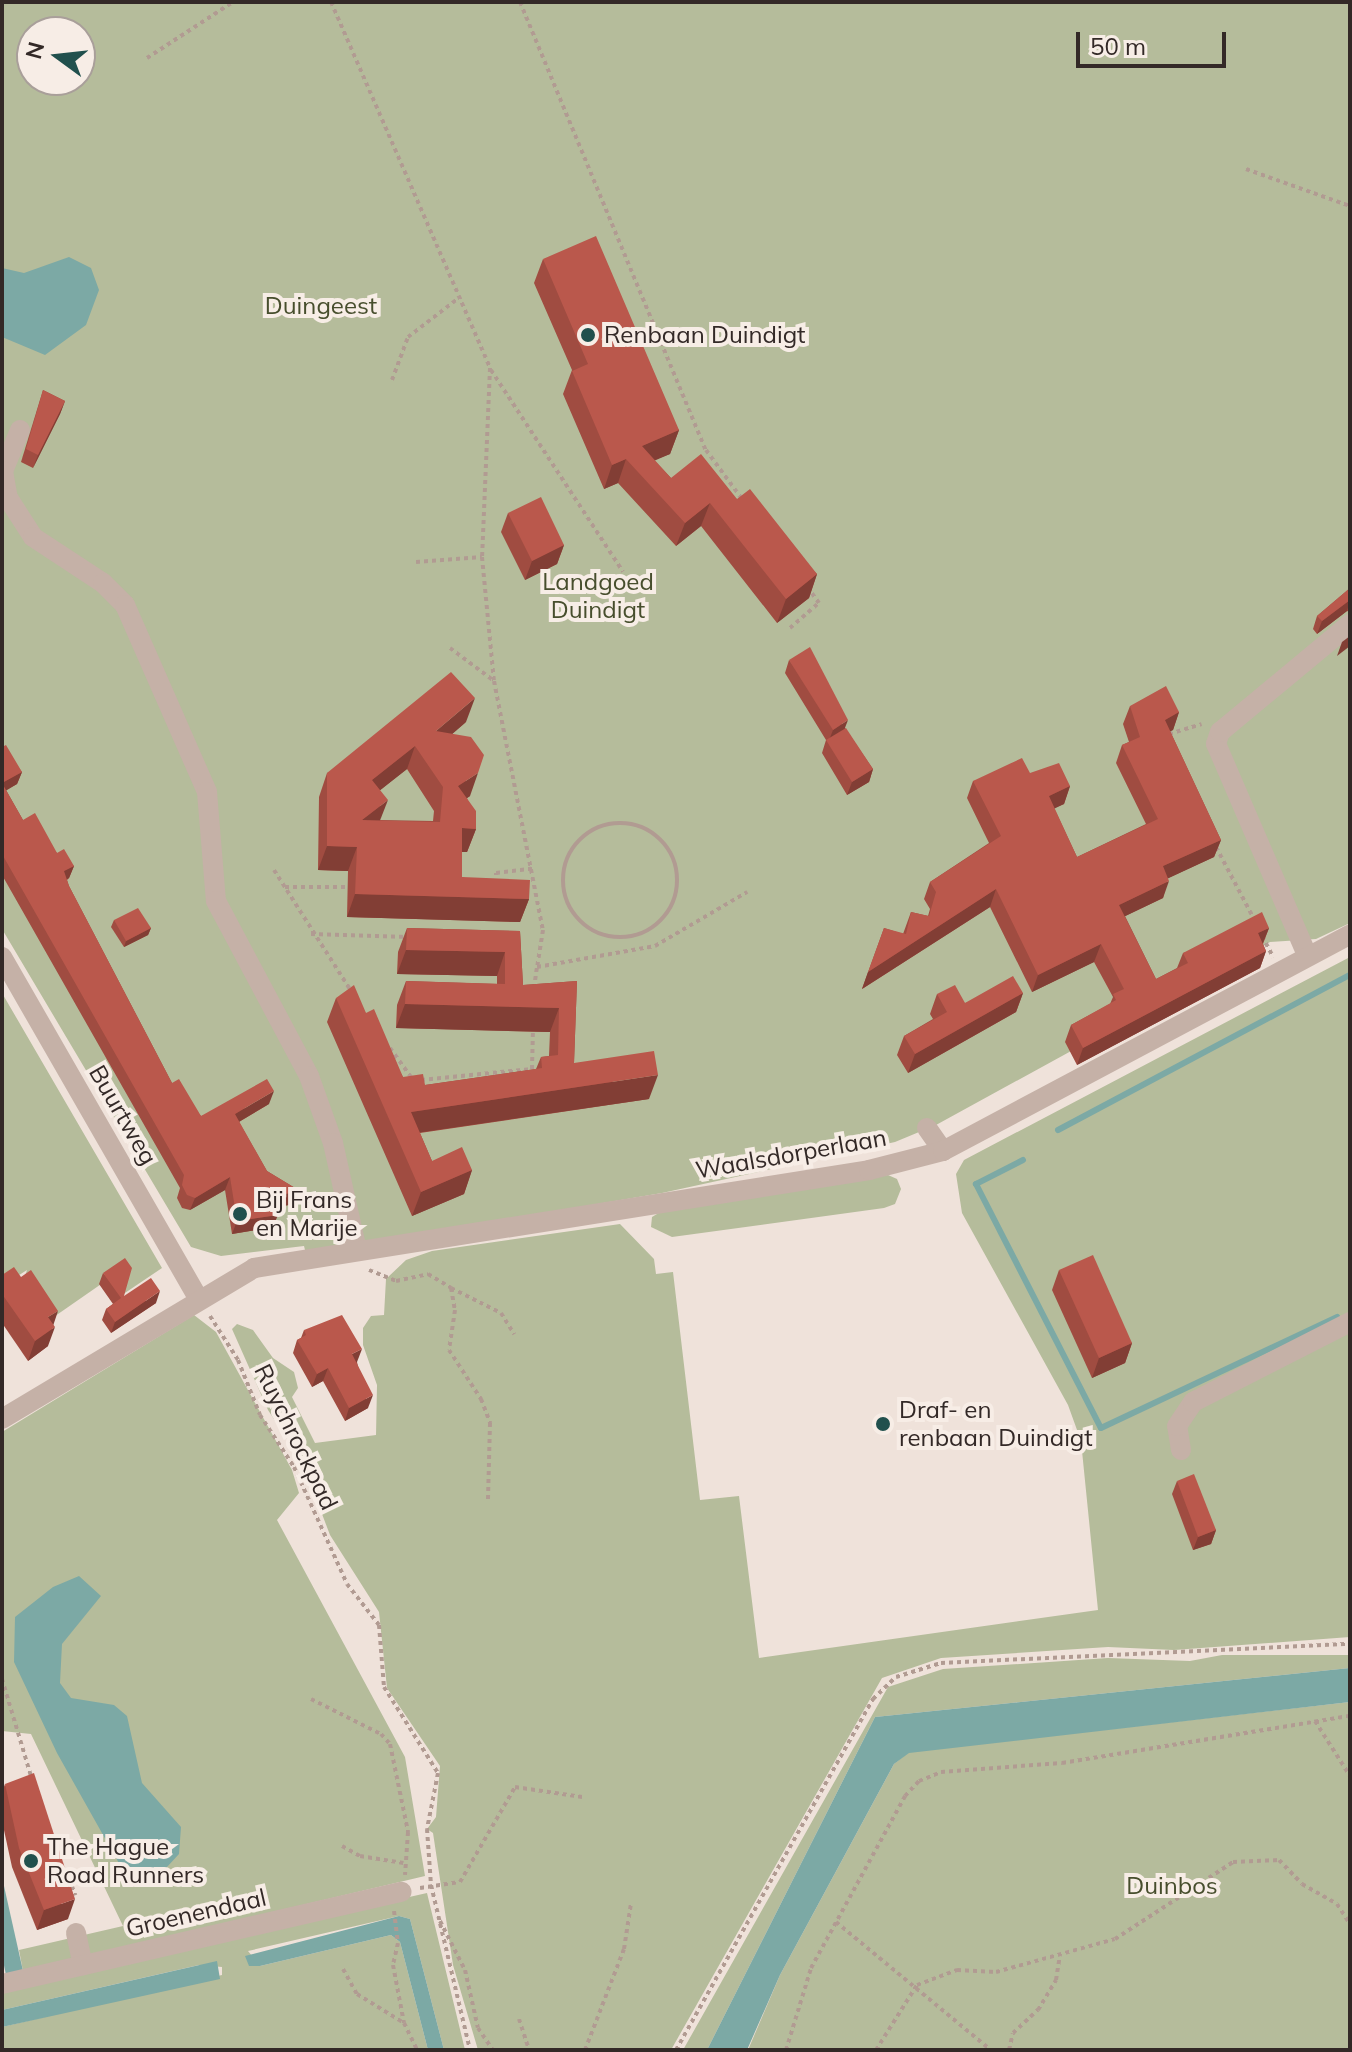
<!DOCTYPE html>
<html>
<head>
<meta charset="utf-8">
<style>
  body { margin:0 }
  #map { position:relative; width:1352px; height:2052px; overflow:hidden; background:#efe2da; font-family:Mulish,sans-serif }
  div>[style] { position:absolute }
  .green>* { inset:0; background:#b5bc9b }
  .water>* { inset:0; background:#7ca9a5 }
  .stream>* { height:6px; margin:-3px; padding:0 3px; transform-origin:3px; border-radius:3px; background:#7ca9a5 }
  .path>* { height:4px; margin-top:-2px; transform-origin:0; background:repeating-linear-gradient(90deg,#b19b92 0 4px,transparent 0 8px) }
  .path>.ring { margin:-2px; padding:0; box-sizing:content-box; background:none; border:4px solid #b19b92; border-radius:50% }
  .minor>* { height:20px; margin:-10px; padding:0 10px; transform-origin:10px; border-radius:10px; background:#c5b1a7 }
  .wall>* { inset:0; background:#a04c41 }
  .shaded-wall>* { inset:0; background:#823e35 }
  .building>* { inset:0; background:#ba584c }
  .dots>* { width:22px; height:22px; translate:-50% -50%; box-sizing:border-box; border:4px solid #f7ede6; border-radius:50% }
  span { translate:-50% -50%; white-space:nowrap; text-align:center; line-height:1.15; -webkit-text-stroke:8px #f7ede6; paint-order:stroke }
  .park-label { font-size:24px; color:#474e2d }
  .poi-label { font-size:24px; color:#332927 }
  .left { translate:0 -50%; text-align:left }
  .street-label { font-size:24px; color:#332927 }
  .frame { position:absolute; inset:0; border:4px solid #332927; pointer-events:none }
  .north { position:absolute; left:16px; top:16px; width:80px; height:80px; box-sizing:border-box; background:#f7ede6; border:2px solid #a99f9a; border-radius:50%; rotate:285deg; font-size:22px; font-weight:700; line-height:32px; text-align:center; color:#332927 }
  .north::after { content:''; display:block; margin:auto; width:28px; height:36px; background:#21504d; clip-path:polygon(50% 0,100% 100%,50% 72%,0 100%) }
  .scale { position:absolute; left:1076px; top:32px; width:150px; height:36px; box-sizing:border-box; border:4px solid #332927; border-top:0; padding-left:10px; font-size:24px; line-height:28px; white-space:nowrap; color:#332927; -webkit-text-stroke:6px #f7ede6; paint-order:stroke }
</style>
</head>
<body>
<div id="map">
  <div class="green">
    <div style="clip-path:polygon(evenodd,2px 2px,1350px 2px,1350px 923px,1316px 939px,1270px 942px,936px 1125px,895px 1142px,662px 1193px,370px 1243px,359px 1237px,338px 1241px,336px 1249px,306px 1254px,304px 1246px,221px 1256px,191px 1247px,2px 929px,2px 2px,32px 32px,80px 32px,80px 80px,32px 80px,32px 32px)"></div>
    <div style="clip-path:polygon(1350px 957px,1350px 1637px,1174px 1650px,1108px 1647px,941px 1658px,882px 1678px,671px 2050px,478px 2050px,453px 1965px,433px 1833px,427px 1829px,436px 1817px,440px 1766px,387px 1688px,379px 1612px,330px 1535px,303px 1464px,268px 1410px,232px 1329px,237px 1324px,253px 1330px,273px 1358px,294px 1372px,298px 1388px,292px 1397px,315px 1443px,376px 1435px,377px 1385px,363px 1345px,363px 1328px,371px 1316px,384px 1315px,386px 1279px,406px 1260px,432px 1251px,620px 1224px,654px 1259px,656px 1274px,673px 1272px,700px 1500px,739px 1496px,759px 1658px,1098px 1610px,1081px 1441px,1068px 1405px,962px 1213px,956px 1174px,964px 1160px)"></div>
    <div style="clip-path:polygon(2px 993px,162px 1268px,119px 1297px,107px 1280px,48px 1321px,24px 1279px,27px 1270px,2px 1286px)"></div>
    <div style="clip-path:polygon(888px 1175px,897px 1179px,901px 1189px,895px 1204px,884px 1208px,672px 1237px,651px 1227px,652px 1217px,662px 1211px)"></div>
    <div style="clip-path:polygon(194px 1315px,216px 1332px,292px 1470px,299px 1493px,277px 1520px,405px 1757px,425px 1876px,23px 1971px,19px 1950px,123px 1926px,31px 1734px,2px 1731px,2px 1432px)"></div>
    <div style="clip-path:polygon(1222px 1655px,1350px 1655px,1350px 1668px,875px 1717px,707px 2050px,683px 2050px,888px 1687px,943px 1669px,1108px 1658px,1190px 1661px)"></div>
    <div style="clip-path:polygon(1350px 1702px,1350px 2050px,748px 2050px,780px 1975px,894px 1764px,909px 1752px)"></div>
    <div style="clip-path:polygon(427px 1893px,465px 2050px,444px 2050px,410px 1919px,399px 1916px,248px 1951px,260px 1966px,391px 1935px,400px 1942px,428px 2050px,2px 2050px,2px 2027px,222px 1975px,222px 1967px,199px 1965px,2px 2010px,2px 1989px)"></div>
  </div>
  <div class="water">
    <div style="clip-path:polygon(69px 257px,91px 268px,99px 290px,86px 325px,45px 355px,2px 337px,2px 268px,24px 273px)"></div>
    <div style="clip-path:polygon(79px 1576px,101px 1596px,62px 1644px,60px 1683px,71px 1698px,114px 1705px,127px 1716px,142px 1783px,181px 1827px,179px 1854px,155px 1880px,125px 1874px,57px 1753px,14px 1662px,15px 1617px,53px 1587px)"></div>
    <div style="clip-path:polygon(1350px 1668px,1350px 1702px,909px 1753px,894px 1764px,780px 1975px,747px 2050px,707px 2050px,875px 1717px)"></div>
    <div style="clip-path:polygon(2px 1877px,23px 1971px,6px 1975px,2px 1956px)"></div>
    <div style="clip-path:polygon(399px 1916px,410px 1919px,444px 2050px,428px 2050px,400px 1942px,391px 1935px,260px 1966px,249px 1966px,245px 1956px)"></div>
    <div style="clip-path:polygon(217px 1961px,220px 1979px,2px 2027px,2px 2010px)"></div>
  </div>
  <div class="stream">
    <div style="left:1058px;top:1130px;width:331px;rotate:-28deg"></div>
    <div style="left:1023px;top:1160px;width:53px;rotate:152.9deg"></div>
    <div style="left:976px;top:1184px;width:274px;rotate:62.9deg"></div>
    <div style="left:1101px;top:1428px;width:261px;rotate:-25.2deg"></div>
  </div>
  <div class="path">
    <div style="left:331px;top:2px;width:399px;rotate:66.5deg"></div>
    <div style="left:490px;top:368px;width:189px;rotate:92.4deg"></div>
    <div style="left:482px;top:557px;width:125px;rotate:84.5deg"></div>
    <div style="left:494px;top:681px;width:254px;rotate:78.9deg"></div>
    <div style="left:543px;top:930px;width:37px;rotate:99deg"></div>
    <div style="left:537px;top:967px;width:120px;rotate:-10.1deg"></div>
    <div style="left:655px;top:946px;width:107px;rotate:-30.4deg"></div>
    <div style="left:520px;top:2px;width:485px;rotate:67.5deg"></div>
    <div style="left:706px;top:450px;width:61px;rotate:53.7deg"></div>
    <div style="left:147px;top:58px;width:103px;rotate:-33.1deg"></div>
    <div style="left:1246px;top:169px;width:110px;rotate:19.6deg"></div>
    <div style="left:491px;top:370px;width:241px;rotate:56.8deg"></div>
    <div style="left:392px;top:380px;width:46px;rotate:-69.6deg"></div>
    <div style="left:408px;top:337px;width:66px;rotate:-37.6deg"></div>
    <div style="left:416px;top:562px;width:66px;rotate:-4.3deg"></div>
    <div style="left:790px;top:628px;width:38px;rotate:-41deg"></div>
    <div style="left:819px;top:603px;width:17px;rotate:-126deg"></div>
    <div style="left:450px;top:648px;width:54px;rotate:36.7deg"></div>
    <div style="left:1169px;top:734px;width:34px;rotate:-17deg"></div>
    <div class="ring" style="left:563px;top:823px;width:110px;height:110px"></div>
    <div style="left:1216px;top:847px;width:84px;rotate:62.2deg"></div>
    <div style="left:274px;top:870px;width:143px;rotate:57.5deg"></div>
    <div style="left:496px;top:883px;width:10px;rotate:-90deg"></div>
    <div style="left:496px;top:873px;width:39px;rotate:-7deg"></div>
    <div style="left:285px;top:887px;width:68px"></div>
    <div style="left:311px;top:934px;width:97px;rotate:1.8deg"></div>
    <div style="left:1262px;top:936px;width:24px;rotate:62deg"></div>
    <div style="left:534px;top:988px;width:21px;rotate:-82deg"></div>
    <div style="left:390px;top:1048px;width:39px;rotate:54deg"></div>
    <div style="left:421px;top:1080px;width:112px;rotate:-5.7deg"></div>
    <div style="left:532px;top:1069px;width:40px;rotate:-88.6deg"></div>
    <div style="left:369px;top:1270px;width:29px;rotate:22deg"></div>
    <div style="left:396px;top:1281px;width:33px;rotate:-12deg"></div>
    <div style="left:428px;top:1274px;width:27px;rotate:31deg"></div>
    <div style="left:451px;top:1288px;width:22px;rotate:80deg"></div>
    <div style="left:455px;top:1310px;width:40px;rotate:98.5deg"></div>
    <div style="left:449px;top:1350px;width:59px;rotate:56.9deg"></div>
    <div style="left:481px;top:1399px;width:26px;rotate:69deg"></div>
    <div style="left:490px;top:1423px;width:76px;rotate:91.5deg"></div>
    <div style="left:451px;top:1288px;width:56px;rotate:26.6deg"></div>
    <div style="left:501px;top:1313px;width:25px;rotate:58deg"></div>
    <div style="left:210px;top:1316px;width:52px;rotate:57.5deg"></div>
    <div style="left:238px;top:1360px;width:59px;rotate:68.2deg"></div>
    <div style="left:260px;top:1415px;width:62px;rotate:56.8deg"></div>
    <div style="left:294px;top:1467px;width:128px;rotate:65.6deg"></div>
    <div style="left:347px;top:1584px;width:52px;rotate:52deg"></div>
    <div style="left:379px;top:1625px;width:62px;rotate:85.4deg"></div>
    <div style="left:384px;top:1687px;width:102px;rotate:57.9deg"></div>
    <div style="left:438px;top:1773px;width:57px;rotate:101.1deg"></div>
    <div style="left:427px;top:1829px;width:56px;rotate:85.9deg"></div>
    <div style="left:431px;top:1885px;width:170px;rotate:76.7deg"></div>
    <div style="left:2px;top:1679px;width:101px;rotate:73.4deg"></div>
    <div style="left:311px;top:1699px;width:78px;rotate:26.6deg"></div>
    <div style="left:381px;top:1734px;width:13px;rotate:48deg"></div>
    <div style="left:390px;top:1744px;width:90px;rotate:78.4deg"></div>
    <div style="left:408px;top:1832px;width:43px;rotate:94deg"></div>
    <div style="left:1315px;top:1721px;width:65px;rotate:57.5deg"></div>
    <div style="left:342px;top:1846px;width:21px;rotate:29deg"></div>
    <div style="left:360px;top:1856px;width:44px;rotate:9.2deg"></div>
    <div style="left:66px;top:1871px;width:26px;rotate:69deg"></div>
    <div style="left:420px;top:1888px;width:40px;rotate:-8.5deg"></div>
    <div style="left:460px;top:1882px;width:110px;rotate:-59.9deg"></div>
    <div style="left:515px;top:1787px;width:68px;rotate:8.5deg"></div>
    <div style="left:394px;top:1911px;width:32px;rotate:83deg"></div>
    <div style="left:398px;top:1943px;width:23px;rotate:103deg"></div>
    <div style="left:393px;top:1965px;width:59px;rotate:79.3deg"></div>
    <div style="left:440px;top:1921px;width:55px;rotate:63deg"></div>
    <div style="left:465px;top:1970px;width:59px;rotate:77.4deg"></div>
    <div style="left:478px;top:2028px;width:27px;rotate:56deg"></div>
    <div style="left:836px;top:1922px;width:201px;rotate:39.6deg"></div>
    <div style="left:343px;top:1969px;width:29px;rotate:61deg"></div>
    <div style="left:357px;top:1994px;width:55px;rotate:31.7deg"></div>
    <div style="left:404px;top:2023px;width:30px;rotate:64deg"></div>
    <div style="left:519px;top:2019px;width:33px;rotate:72deg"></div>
    <div style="left:585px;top:2050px;width:108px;rotate:-68.9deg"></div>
    <div style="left:624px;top:1949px;width:47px;rotate:-81.3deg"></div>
    <div style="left:676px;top:2050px;width:403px;rotate:-60.7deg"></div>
    <div style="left:873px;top:1699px;width:32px;rotate:-44deg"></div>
    <div style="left:896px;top:1677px;width:47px;rotate:-17.3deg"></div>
    <div style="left:941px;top:1663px;width:409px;rotate:-2.7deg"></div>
    <div style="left:786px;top:2050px;width:86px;rotate:-73deg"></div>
    <div style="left:811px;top:1968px;width:196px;rotate:-61.3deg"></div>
    <div style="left:905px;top:1796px;width:21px;rotate:-47deg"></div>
    <div style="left:919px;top:1781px;width:24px;rotate:-22deg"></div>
    <div style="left:941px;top:1772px;width:121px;rotate:-4.3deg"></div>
    <div style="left:1062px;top:1763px;width:292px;rotate:-9.3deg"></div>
    <div style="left:876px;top:2050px;width:77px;rotate:-57.8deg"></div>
    <div style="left:917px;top:1985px;width:43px;rotate:-20.6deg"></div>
    <div style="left:957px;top:1970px;width:39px;rotate:3deg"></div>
    <div style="left:996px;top:1972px;width:123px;rotate:-15.5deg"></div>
    <div style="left:1115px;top:1939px;width:141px;rotate:-33.1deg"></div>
    <div style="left:1233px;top:1862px;width:46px;rotate:-2.5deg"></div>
    <div style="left:1279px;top:1860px;width:33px;rotate:46deg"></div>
    <div style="left:1302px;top:1884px;width:40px;rotate:29.7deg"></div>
    <div style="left:1337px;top:1904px;width:24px;rotate:57deg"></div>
    <div style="left:1009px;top:2050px;width:17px;rotate:-77deg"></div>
    <div style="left:1013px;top:2033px;width:34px;rotate:-43deg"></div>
    <div style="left:1038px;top:2010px;width:35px;rotate:-59deg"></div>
    <div style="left:1056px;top:1980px;width:24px;rotate:-81deg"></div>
  </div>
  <div class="minor">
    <div style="left:20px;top:430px;width:44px;rotate:112.5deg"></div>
    <div style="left:3px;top:471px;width:27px;rotate:80deg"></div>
    <div style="left:8px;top:498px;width:46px;rotate:57.3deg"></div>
    <div style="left:33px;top:537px;width:84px;rotate:33.3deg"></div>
    <div style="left:103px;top:583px;width:31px;rotate:45deg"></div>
    <div style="left:125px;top:605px;width:204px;rotate:66.3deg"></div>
    <div style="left:207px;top:792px;width:109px;rotate:85.3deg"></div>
    <div style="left:216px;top:901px;width:198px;rotate:62deg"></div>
    <div style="left:309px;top:1076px;width:71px;rotate:70.3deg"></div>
    <div style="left:333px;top:1143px;width:110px;rotate:77.4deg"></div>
    <div style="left:1307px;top:955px;width:230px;rotate:-113.3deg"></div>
    <div style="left:1216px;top:744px;width:13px;rotate:-72deg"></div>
    <div style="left:1220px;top:732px;width:169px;rotate:-39.7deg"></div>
    <div style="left:2px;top:957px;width:393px;rotate:60.1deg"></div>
    <div style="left:927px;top:1128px;width:28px;rotate:55deg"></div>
    <div style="left:2px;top:1419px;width:294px;rotate:-30.9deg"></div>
    <div style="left:254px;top:1268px;width:623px;rotate:-9.05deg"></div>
    <div style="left:869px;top:1170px;width:76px;rotate:-14.4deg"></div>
    <div style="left:943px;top:1151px;width:461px;rotate:-28deg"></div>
    <div style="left:1181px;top:1450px;width:24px;rotate:-99deg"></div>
    <div style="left:1177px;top:1426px;width:29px;rotate:-56deg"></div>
    <div style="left:1193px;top:1402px;width:176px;rotate:-27deg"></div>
    <div style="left:76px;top:1933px;width:33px;rotate:78deg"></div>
    <div style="left:2px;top:1984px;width:410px;rotate:-13deg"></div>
  </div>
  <div class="wall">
    <div style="clip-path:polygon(543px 259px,679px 430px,670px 454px,654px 460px,671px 478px,737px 499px,817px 574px,809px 598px,777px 623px,701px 526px,676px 546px,618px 483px,604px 489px,563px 394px,572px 370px,534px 283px)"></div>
    <div style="clip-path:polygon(43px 390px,65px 401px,60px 414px,33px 468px,21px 462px)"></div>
    <div style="clip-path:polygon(508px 513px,564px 545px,557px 564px,525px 580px,501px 532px)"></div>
    <div style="clip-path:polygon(1350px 588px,1350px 612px,1347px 611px,1317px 634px,1313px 629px,1317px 616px)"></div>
    <div style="clip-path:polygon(789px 660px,845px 728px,873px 769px,869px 782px,847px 795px,822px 753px,826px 740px,785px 673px)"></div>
    <div style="clip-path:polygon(1130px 706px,1179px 712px,1173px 730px,1170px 731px,1221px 840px,1214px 857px,1168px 878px,1163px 898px,1125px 916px,1156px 979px,1177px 968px,1183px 953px,1269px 928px,1263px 944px,1266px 951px,1260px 968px,1077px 1065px,1065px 1042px,1071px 1025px,1110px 1004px,1113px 997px,1094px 962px,1032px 992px,990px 907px,862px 989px,884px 928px,903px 934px,911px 912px,928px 916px,930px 909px,924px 899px,930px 882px,989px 843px,967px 798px,973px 781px,1030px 773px,1070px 786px,1064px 804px,1054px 808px,1077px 857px,1146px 824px,1116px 763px,1122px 745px,1129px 742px,1123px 724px)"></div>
    <div style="clip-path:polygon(evenodd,466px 722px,452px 734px,470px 796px,467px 798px,476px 829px,467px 852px,462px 852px,462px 877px,529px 899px,520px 922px,347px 917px,348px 871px,318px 870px,319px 797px,327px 773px,466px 722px,407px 769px,434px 811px,433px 821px,380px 820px,380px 790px,407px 769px)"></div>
    <div style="clip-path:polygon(2px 747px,22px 772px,17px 784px,6px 790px,23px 820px,57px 853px,74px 866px,69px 878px,67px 880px,69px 886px,172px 1083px,201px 1116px,269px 1104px,239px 1122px,267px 1171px,300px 1191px,295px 1204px,277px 1207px,273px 1227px,232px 1234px,225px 1190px,190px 1210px,182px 1208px,177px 1198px,180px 1188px,2px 875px)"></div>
    <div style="clip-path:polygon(114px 920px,151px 928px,148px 935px,124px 947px,111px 927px)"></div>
    <div style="clip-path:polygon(407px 928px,520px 931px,523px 985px,577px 981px,574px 1063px,649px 1099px,420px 1133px,432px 1161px,472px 1170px,464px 1194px,412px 1216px,327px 1022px,336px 998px,366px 1013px,403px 1077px,425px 1085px,536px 1069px,541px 1057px,549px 1056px,550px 1032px,396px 1028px,397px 1005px,406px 981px,497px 984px,497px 976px,397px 974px,398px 952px)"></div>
    <div style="clip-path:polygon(1023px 993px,1016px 1012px,908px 1073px,897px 1055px,904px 1036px,933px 1019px,930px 1014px,937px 994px,965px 1003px)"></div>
    <div style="clip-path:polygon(1059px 1270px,1132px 1343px,1125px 1363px,1092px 1378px,1052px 1290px)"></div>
    <div style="clip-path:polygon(103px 1273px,124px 1296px,156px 1303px,111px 1333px,102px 1320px,106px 1309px,113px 1304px,99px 1284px)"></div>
    <div style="clip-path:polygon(2px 1275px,48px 1346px,28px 1361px,2px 1323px)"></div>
    <div style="clip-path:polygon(304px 1330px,357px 1362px,368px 1408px,345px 1421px,323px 1381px,312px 1387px,293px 1353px,297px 1340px,301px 1338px)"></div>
    <div style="clip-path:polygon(1177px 1481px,1216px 1530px,1211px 1544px,1193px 1550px,1172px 1494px)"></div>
    <div style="clip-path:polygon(5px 1784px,68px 1919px,37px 1930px,12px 1867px,2px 1821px,2px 1792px)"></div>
  </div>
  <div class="shaded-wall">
    <div style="clip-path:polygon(65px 401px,60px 414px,33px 468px,38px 455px)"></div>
    <div style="clip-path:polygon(679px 430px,670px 454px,635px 469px,642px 446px)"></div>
    <div style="clip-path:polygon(626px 459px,618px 483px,604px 489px,612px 465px)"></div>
    <div style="clip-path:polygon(710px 503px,701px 526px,676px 546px,685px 523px)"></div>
    <div style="clip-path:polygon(564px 545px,557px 564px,525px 580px,532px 561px)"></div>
    <div style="clip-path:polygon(817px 574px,809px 598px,777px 623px,786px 599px)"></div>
    <div style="clip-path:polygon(1350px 600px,1347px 611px,1317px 634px,1322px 621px)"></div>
    <div style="clip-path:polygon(1350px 636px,1350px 646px,1337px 656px,1342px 642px)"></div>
    <div style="clip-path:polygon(475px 698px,466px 722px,428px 755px,436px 731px)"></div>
    <div style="clip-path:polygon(1179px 712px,1173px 730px,1159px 737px,1165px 720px)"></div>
    <div style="clip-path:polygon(848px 720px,843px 733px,828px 743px,833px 730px)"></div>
    <div style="clip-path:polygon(415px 746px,407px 769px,364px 803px,372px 780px)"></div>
    <div style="clip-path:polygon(873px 769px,869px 782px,847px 795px,852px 782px)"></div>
    <div style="clip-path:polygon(22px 772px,17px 784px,2px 793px,2px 783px)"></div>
    <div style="clip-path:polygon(478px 773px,470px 796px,450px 810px,458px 786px)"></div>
    <div style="clip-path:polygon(1070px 786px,1064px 804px,1043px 814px,1049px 796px)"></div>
    <div style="clip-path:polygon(388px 800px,379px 823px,362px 820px)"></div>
    <div style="clip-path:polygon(462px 828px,476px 829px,467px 852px,454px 852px)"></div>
    <div style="clip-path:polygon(1221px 840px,1214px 857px,1156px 884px,1163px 866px)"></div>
    <div style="clip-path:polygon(327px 846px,357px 847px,348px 871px,318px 870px)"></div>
    <div style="clip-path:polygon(74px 866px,69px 878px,59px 884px,64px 871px)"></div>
    <div style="clip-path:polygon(1169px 881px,1163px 898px,1113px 922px,1119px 905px)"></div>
    <div style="clip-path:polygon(996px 889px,990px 907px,862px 989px,868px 972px)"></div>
    <div style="clip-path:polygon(355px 894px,529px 899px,520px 922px,347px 917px)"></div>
    <div style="clip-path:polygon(151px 928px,148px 935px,124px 947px,126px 941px)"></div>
    <div style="clip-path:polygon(1269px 928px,1262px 945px,1258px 933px)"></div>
    <div style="clip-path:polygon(1101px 944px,1094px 962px,1032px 992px,1038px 975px)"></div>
    <div style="clip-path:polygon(406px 950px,505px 952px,497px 976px,397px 974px)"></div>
    <div style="clip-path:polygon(1266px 951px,1260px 968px,1077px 1065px,1083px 1048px)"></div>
    <div style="clip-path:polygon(1023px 993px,1016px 1012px,908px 1073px,915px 1054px)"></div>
    <div style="clip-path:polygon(405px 1004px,559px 1008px,550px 1032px,396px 1028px)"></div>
    <div style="clip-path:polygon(658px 1075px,649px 1099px,402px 1135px,411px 1112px)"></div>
    <div style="clip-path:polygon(274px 1091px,269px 1104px,230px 1127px,235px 1114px)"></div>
    <div style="clip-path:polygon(472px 1170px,464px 1194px,412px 1216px,421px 1192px)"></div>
    <div style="clip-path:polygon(230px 1177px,225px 1190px,190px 1210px,195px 1198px)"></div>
    <div style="clip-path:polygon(300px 1191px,295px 1204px,270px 1208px,275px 1196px)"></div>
    <div style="clip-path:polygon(278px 1215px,273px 1227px,232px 1234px,237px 1221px)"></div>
    <div style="clip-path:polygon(160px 1291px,156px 1303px,111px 1333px,115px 1322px)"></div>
    <div style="clip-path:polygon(58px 1311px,52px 1329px,55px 1327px,48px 1346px,28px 1361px,35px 1341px,48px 1317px)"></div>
    <div style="clip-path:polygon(1132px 1343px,1125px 1363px,1092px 1378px,1099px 1358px)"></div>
    <div style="clip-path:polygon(362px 1349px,357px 1362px,348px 1367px,352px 1354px)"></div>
    <div style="clip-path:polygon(328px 1368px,323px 1381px,312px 1387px,317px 1374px)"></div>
    <div style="clip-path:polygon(373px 1395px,368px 1408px,345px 1421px,349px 1408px)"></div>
    <div style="clip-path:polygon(1216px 1530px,1211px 1544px,1193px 1550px,1198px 1537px)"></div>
    <div style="clip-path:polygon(75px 1899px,68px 1919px,37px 1930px,44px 1910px)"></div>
  </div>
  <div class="building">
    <div style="clip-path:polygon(596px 236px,679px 430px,642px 446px,671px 478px,701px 454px,737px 499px,750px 489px,817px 574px,786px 599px,710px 503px,685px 523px,626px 459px,612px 465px,572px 371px,588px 364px,543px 259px)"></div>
    <div style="clip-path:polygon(43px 390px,65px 401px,38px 455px,26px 449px)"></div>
    <div style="clip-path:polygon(541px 497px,564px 545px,532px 561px,508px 513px)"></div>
    <div style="clip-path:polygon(1350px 588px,1350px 600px,1322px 621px,1317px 616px)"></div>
    <div style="clip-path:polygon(810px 647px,848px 720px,833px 730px,789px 660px)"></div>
    <div style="clip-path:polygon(evenodd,451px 672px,475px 698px,436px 731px,471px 737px,484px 755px,478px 773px,458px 786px,476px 811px,476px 829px,462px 828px,462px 877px,530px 880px,529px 899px,355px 894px,357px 847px,327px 846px,327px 773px,451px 672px,415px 746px,443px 787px,440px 822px,362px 820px,388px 800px,372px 780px,415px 746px)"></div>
    <div style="clip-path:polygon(1166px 686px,1179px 712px,1165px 720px,1221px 840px,1163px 866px,1169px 881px,1119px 905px,1156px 979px,1188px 963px,1183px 953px,1262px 912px,1269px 928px,1258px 933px,1266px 951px,1083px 1048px,1071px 1025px,1116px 1000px,1113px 994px,1124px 989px,1101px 944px,1038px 975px,996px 889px,868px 972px,884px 928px,906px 934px,911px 912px,929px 916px,936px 892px,930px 882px,1001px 836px,973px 781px,1022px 758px,1030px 773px,1059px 763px,1070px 786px,1049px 796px,1077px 857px,1158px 819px,1122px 745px,1140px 737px,1130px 706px)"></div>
    <div style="clip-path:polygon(846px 728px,873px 769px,852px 782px,826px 740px)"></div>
    <div style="clip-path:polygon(6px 745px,22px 772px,2px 783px,23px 820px,35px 813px,57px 853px,64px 849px,74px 866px,64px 871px,69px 886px,172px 1083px,179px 1079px,201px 1116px,267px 1079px,274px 1091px,235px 1114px,267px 1171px,300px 1191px,275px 1196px,278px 1215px,237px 1221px,230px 1177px,195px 1198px,187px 1195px,182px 1185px,184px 1175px,2px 854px,2px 747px)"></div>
    <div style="clip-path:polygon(138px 908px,151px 928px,126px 941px,114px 920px)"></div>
    <div style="clip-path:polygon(407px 928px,520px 931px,523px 985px,577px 981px,574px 1063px,654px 1051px,658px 1075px,411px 1112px,432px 1161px,462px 1147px,472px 1170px,421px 1192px,336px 998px,354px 985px,366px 1013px,374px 1009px,403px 1077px,423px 1074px,425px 1085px,542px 1068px,541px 1057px,558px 1055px,559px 1008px,405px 1004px,406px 981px,505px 984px,505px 952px,406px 950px)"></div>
    <div style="clip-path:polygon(1013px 976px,1023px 993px,915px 1054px,904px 1036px,947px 1012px,937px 994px,955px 985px,965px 1003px)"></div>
    <div style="clip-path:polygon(1093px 1255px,1132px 1343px,1099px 1358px,1059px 1270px)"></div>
    <div style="clip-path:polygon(125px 1258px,132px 1268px,124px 1296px,151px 1278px,160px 1291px,115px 1322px,106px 1309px,121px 1298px,103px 1273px)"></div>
    <div style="clip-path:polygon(14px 1267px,21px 1277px,31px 1270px,58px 1311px,48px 1317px,55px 1327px,35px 1341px,2px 1294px,2px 1275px)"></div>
    <div style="clip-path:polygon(342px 1315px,362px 1349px,352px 1354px,373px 1395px,349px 1408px,328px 1368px,317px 1374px,297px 1340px,306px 1335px,304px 1330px)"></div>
    <div style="clip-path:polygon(1194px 1474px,1216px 1530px,1198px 1537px,1177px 1481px)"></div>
    <div style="clip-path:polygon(34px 1773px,75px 1899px,44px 1910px,19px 1848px,5px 1784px)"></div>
  </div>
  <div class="dots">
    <div style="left:588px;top:335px;background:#21504d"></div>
    <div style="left:240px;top:1214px;background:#21504d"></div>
    <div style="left:883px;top:1424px;background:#21504d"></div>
    <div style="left:31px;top:1861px;background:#21504d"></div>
  </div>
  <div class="park-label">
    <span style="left:321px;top:306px">Duingeest</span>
    <span style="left:598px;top:596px">Landgoed<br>Duindigt</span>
    <span style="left:1172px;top:1886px">Duinbos</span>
  </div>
  <div class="poi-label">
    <span class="left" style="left:604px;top:335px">Renbaan Duindigt</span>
    <span class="left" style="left:256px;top:1214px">Bij Frans<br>en Marije</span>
    <span class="left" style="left:899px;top:1424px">Draf- en<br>renbaan Duindigt</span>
    <span class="left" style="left:47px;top:1861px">The Hague<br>Road Runners</span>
  </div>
  <div class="street-label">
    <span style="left:123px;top:1115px;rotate:60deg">Buurtweg</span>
    <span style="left:791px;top:1154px;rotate:-10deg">Waalsdorperlaan</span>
    <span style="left:296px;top:1437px;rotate:64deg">Ruychrockpad</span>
    <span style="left:196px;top:1913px;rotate:-13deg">Groenendaal</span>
  </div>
  <div class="frame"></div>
  <div class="north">N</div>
  <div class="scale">50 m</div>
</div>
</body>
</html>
